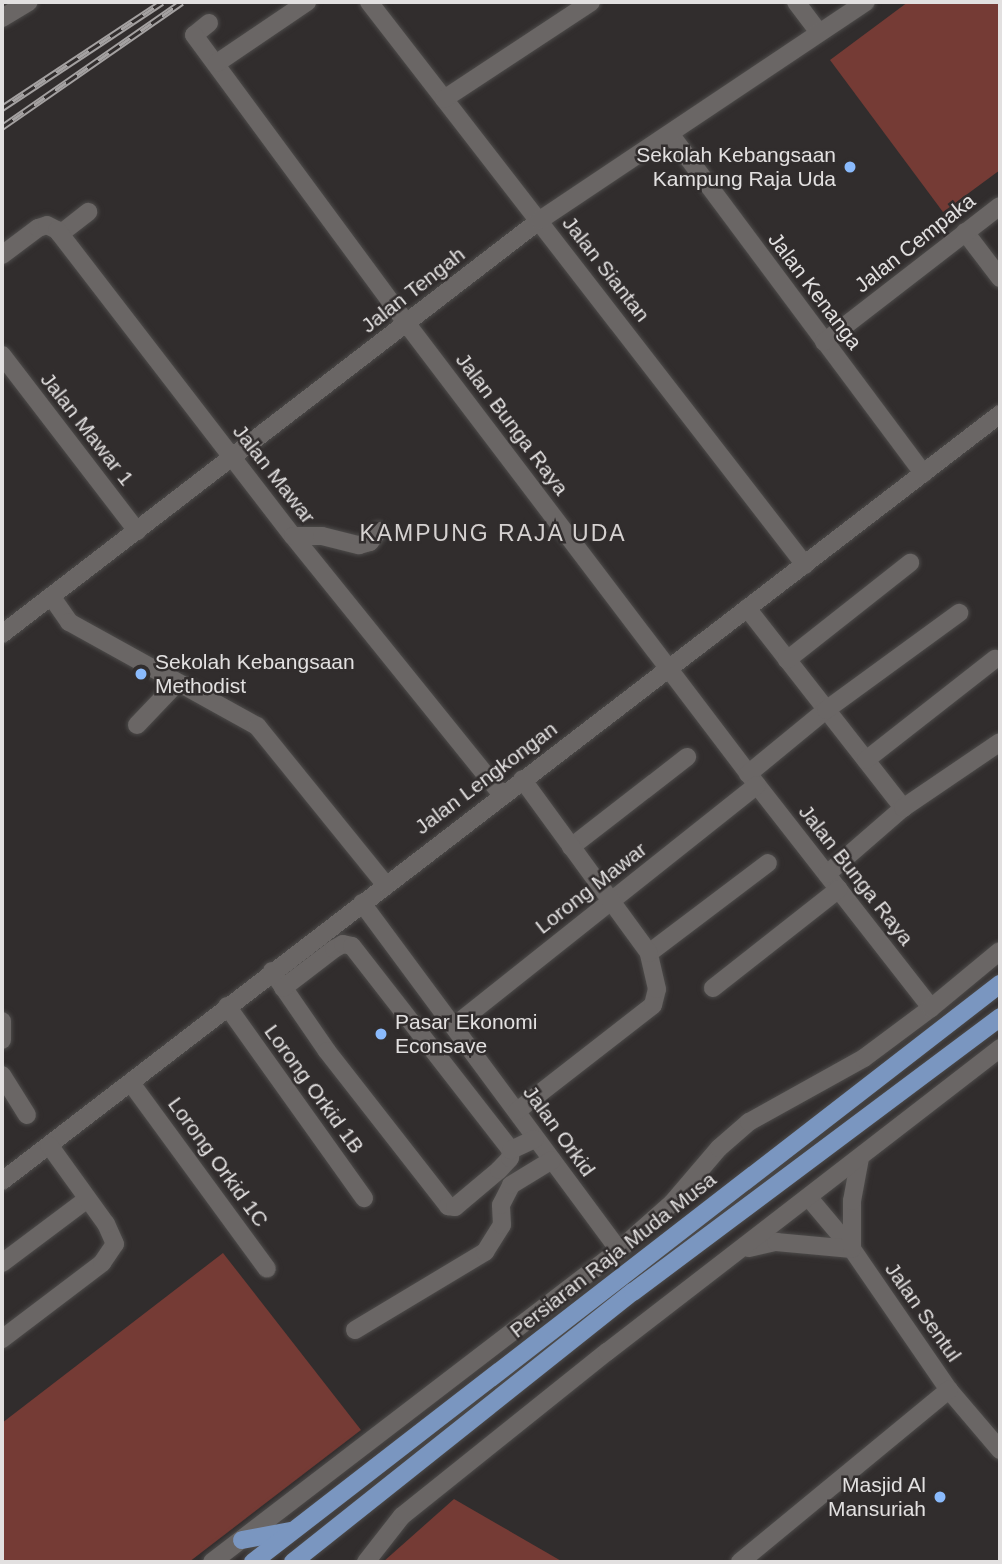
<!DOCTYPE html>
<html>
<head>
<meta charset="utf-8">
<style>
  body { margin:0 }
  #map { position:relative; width:1002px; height:1564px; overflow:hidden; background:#312d2d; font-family:Arial,sans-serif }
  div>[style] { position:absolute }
  .green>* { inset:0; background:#753b35 }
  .roads { filter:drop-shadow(0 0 2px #4d4b4a) drop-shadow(0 0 2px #4d4b4a) }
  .minor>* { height:18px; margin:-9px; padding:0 9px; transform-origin:9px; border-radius:9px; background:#6a6665 }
  .major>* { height:18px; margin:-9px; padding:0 9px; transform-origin:9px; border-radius:9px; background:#7a96c0 }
  .rail>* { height:7px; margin-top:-3.5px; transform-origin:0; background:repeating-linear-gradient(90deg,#312d2d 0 13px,#a4a1a1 0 26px); box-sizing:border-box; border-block:2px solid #a4a1a1 }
  .dots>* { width:19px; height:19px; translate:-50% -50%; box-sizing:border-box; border:4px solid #312d2d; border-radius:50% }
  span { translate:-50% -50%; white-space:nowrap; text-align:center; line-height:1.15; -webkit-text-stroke:5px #312d2d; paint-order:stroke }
  .poi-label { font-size:21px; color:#e2e0e0 }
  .right { translate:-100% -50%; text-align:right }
  .left { translate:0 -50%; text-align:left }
  .street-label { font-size:21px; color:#e2e0e0 }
  .neighbourhood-label { font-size:23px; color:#d5d1d0; letter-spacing:2px }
  .frame { position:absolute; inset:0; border:4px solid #e2e0e0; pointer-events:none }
</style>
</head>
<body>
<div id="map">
  <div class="green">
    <div style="clip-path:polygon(908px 2px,1000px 2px,1000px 170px,943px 212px,830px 60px)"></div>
    <div style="clip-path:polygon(223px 1253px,361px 1430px,189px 1562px,2px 1562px,2px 1423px)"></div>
    <div style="clip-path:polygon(454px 1499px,563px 1562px,383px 1562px)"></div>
  </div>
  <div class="roads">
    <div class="minor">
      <div style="left:369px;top:2px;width:712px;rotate:52.24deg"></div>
      <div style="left:796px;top:2px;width:38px;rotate:53deg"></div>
      <div style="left:2px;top:18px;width:31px;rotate:-31deg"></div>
      <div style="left:209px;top:23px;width:19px;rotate:141deg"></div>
      <div style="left:194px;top:35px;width:359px;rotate:53.6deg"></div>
      <div style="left:407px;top:324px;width:579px;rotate:52.79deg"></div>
      <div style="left:757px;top:785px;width:283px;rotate:52deg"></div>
      <div style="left:217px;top:63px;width:109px;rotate:-34.1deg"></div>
      <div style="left:444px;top:99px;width:176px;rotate:-33.4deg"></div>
      <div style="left:671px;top:135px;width:422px;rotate:53.3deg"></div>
      <div style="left:965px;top:232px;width:58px;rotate:52.7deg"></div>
      <div style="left:60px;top:234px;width:36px;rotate:-38deg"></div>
      <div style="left:2px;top:255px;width:45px;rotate:-36.9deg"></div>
      <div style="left:38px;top:228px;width:9px;rotate:-18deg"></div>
      <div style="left:47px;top:225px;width:11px;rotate:27deg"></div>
      <div style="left:57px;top:230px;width:386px;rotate:52.4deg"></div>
      <div style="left:293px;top:536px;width:333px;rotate:51.1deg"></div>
      <div style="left:824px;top:342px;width:222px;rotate:-37.7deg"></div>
      <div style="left:2px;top:355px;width:222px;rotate:52.5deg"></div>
      <div style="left:293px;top:536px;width:29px"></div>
      <div style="left:322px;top:536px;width:38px;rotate:14deg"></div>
      <div style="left:359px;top:545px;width:11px;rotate:-15deg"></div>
      <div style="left:370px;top:542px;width:14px;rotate:-54deg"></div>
      <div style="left:51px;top:596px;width:32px;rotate:55deg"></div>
      <div style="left:69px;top:622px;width:215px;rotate:29deg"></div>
      <div style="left:257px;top:726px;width:203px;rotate:51deg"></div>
      <div style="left:747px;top:608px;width:254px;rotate:52deg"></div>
      <div style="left:2px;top:634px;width:679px;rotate:-37.58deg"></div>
      <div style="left:540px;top:220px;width:392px;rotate:-33.8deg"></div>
      <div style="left:787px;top:660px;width:157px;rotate:-38.3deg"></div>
      <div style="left:137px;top:725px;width:57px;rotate:-46.4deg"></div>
      <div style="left:866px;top:760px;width:164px;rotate:-38.1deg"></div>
      <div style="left:748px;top:774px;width:101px;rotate:-39.4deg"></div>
      <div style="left:826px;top:710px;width:165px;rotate:-36.1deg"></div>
      <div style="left:571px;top:847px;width:147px;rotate:-37.8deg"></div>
      <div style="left:827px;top:874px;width:101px;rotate:-41deg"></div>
      <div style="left:903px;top:808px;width:117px;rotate:-34.2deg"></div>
      <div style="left:362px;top:903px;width:432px;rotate:53.5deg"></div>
      <div style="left:649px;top:953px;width:149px;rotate:-37.1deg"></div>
      <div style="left:272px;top:971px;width:97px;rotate:55.5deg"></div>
      <div style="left:327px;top:1051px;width:197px;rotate:52deg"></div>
      <div style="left:448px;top:1206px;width:7px;rotate:8deg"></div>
      <div style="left:455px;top:1207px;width:57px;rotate:-40.1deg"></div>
      <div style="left:499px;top:1170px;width:16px;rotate:-47deg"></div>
      <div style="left:510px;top:1158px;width:8px;rotate:-83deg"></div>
      <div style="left:283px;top:988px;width:64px;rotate:-37.4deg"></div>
      <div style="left:334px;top:949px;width:10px;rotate:-29deg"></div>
      <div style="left:343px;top:944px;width:9px;rotate:13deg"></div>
      <div style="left:352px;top:946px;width:259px;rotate:52.1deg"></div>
      <div style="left:511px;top:1150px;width:26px;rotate:-25deg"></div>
      <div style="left:713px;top:988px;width:160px;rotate:-38.2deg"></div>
      <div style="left:227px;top:1006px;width:236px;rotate:54.5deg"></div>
      <div style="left:2px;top:1021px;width:19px;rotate:90deg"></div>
      <div style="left:454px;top:1026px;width:387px;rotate:-38.5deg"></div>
      <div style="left:2px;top:1075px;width:47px;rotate:58deg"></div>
      <div style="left:131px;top:1083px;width:230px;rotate:53.8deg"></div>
      <div style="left:517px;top:1111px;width:172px;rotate:-37.9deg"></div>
      <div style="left:653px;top:1005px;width:16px;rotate:-76deg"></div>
      <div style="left:657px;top:989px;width:37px;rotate:-103deg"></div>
      <div style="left:649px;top:953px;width:215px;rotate:-126.1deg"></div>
      <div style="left:2px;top:1181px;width:1259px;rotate:-37.54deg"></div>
      <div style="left:809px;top:1198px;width:67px;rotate:49.9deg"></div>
      <div style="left:852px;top:1249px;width:171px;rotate:55.5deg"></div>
      <div style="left:949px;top:1390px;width:79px;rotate:49.6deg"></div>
      <div style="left:749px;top:1248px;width:28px;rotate:-13deg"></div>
      <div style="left:776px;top:1242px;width:76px;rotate:5.3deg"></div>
      <div style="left:852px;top:1249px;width:48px;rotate:-90deg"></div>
      <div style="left:852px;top:1201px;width:44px;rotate:-79.5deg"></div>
      <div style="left:2px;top:1263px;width:105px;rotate:-36.9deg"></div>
      <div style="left:355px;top:1330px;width:152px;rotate:-31deg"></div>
      <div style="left:485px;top:1252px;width:32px;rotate:-58deg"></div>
      <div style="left:502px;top:1225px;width:20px;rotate:-93deg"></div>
      <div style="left:501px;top:1205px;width:22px;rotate:-63deg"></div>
      <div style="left:511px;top:1185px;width:48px;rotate:-31.4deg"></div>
      <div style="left:2px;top:1339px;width:126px;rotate:-37.2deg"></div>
      <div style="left:102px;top:1263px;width:23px;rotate:-56deg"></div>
      <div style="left:115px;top:1244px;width:22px;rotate:-114deg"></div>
      <div style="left:106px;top:1224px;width:97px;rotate:-125.8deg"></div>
      <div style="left:212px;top:1562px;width:513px;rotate:-37.47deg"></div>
      <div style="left:619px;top:1250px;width:71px;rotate:-41.6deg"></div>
      <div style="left:672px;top:1203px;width:72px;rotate:-49.5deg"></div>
      <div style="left:719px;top:1148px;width:40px;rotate:-41deg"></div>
      <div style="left:749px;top:1122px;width:132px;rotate:-29.1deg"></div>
      <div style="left:864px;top:1058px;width:84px;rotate:-36.7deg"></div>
      <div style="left:931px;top:1008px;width:89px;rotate:-39.6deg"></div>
      <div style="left:366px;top:1562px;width:58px;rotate:-52deg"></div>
      <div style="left:402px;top:1516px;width:263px;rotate:-38.7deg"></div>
      <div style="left:607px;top:1352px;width:497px;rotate:-37.7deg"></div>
      <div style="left:740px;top:1562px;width:271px;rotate:-39.5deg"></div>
    </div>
    <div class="major">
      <div style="left:242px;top:1540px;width:49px;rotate:-10.6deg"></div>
      <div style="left:253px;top:1562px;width:945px;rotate:-37.73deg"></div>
      <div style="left:293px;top:1562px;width:434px;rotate:-38.5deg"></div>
      <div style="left:633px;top:1292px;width:459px;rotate:-36.8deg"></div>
    </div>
  </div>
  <div class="rail">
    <div style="left:2px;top:108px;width:192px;rotate:-33.5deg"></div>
    <div style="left:2px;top:127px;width:219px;rotate:-34.8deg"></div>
  </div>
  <div class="dots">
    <div style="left:850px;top:167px;background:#8abafc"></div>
    <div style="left:141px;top:674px;background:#8abafc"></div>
    <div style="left:381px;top:1034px;background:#8abafc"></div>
    <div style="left:940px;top:1497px;background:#8abafc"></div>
  </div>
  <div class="poi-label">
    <span class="right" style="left:836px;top:167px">Sekolah Kebangsaan<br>Kampung Raja Uda</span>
    <span class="left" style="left:155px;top:674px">Sekolah Kebangsaan<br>Methodist</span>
    <span class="left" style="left:395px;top:1034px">Pasar Ekonomi<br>Econsave</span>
    <span class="right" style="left:926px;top:1497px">Masjid Al<br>Mansuriah</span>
  </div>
  <div class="street-label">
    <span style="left:915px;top:243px;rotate:-38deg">Jalan Cempaka</span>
    <span style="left:606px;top:269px;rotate:52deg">Jalan Siantan</span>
    <span style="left:413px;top:290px;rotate:-38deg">Jalan Tengah</span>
    <span style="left:815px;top:291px;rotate:53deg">Jalan Kenanga</span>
    <span style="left:512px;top:424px;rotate:53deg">Jalan Bunga Raya</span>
    <span style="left:87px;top:429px;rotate:52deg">Jalan Mawar 1</span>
    <span style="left:274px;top:474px;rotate:52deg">Jalan Mawar</span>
    <span style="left:486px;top:778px;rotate:-37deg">Jalan Lengkongan</span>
    <span style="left:856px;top:875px;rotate:52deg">Jalan Bunga Raya</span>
    <span style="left:591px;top:888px;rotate:-38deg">Lorong Mawar</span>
    <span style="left:314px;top:1089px;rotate:54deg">Lorong Orkid 1B</span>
    <span style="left:559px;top:1131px;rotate:54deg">Jalan Orkid</span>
    <span style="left:218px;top:1162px;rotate:54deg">Lorong Orkid 1C</span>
    <span style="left:613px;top:1255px;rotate:-38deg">Persiaran Raja Muda Musa</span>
    <span style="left:923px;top:1312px;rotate:55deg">Jalan Sentul</span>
  </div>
  <div class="neighbourhood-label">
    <span style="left:493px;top:533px">KAMPUNG RAJA UDA</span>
  </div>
  <div class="frame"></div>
</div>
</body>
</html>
